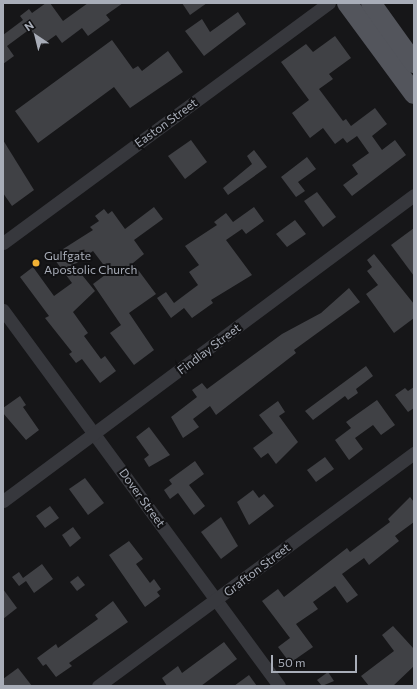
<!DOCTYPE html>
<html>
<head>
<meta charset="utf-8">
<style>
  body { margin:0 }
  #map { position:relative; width:417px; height:689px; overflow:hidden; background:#161618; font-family:Commissioner,sans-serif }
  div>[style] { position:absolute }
  .building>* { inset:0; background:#404145 }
  .street>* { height:13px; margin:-6.5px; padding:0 6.5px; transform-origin:6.5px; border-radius:6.5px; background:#37383d }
  .primary>* { height:20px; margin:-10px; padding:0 10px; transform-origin:10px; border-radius:10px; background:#53555c }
  .dots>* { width:11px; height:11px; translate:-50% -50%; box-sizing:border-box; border:2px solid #111113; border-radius:50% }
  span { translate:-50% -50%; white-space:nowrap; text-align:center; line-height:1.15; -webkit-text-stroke:4px #111113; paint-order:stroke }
  .street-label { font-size:12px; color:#a8adb8 }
  .poi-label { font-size:12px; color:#a8adb8 }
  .left { translate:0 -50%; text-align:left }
  .frame { position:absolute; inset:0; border:4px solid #a8adb8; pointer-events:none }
  .north { position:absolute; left:16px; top:16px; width:40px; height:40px; -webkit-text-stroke:3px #111113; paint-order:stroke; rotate:325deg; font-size:11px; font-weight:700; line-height:16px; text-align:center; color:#a8adb8 }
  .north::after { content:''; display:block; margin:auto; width:14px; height:18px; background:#a8adb8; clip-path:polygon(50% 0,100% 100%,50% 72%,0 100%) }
  .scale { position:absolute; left:271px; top:655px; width:86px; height:18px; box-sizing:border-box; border:2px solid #a8adb8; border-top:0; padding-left:5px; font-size:12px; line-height:14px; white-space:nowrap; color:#a8adb8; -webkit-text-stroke:3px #111113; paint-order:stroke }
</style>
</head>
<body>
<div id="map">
  <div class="building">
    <div style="clip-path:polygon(46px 3px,50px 3px,63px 21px,88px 3px,123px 3px,106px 15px,110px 20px,88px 36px,82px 28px,62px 43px,56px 35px,42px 45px,30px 29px,7px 46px,14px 56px,3px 64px,3px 35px,23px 20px,20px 16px,29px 9px,32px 13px)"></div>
    <div style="clip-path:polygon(182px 3px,207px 3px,190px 15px)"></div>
    <div style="clip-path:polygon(238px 12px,246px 24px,204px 56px,185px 31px,202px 19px,210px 32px)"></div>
    <div style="clip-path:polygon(335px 36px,351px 58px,329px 74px,333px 79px,319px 89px,343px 121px,346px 119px,351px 126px,375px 108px,387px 124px,372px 136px,382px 150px,395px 140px,406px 155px,352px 196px,343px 185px,358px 174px,352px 165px,369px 153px,357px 136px,347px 143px,343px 138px,335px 144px,323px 128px,310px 138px,292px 113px,309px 100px,281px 62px,306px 44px,313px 52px)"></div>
    <div style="clip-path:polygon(112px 40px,133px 69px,138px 66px,142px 71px,168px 51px,183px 72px,130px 108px,114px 87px,38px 143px,15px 111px)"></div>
    <div style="clip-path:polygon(3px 140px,34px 190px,12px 206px,3px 193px)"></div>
    <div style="clip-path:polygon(191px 140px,207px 162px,185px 179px,168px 156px)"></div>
    <div style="clip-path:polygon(254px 150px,267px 167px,228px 195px,223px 188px,252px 164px,247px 156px)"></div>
    <div style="clip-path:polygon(307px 157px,316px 169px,298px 182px,305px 191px,296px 197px,281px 177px)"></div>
    <div style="clip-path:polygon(317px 192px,336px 217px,323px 227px,304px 201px)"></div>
    <div style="clip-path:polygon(154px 207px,163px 219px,134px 240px,144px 254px,133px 263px,156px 294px,129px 313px,154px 350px,134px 365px,110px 333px,121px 325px,93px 284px,109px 272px,93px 251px,74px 265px,95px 291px,73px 312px,88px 333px,84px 336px,101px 359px,105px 356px,116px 371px,100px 383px,82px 359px,76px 363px,69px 354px,72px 352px,45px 318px,49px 316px,20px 277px,33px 267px,54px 296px,72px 283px,52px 256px,93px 230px,90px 227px,99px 221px,95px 216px,104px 209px,108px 214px,112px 211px,125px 229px)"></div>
    <div style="clip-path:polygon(254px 207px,264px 221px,246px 234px,242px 229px,226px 240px,252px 275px,211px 300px,213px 303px,192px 318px,184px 308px,171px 318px,157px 298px,166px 292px,174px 303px,198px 285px,189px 272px,199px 265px,185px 246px,217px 225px,214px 222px,226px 213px,233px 222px)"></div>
    <div style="clip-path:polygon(295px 220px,306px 234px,287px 247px,276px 234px)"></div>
    <div style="clip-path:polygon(414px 228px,414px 276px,391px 245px)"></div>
    <div style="clip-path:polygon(374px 254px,414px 304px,414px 318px,394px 333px,366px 294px,378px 285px,367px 271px,372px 267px,367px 260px)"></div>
    <div style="clip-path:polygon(349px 288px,360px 302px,294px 350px,296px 353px,216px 415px,210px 406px,193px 419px,199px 427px,183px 438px,171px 417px,197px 397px,192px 390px,202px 383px,207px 389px,282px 334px,321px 313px)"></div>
    <div style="clip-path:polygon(366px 366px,373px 376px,356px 389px,358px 393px,348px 400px,345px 396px,313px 420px,305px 411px)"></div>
    <div style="clip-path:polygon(414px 387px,414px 408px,408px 412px,395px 395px,405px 388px,408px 391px)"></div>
    <div style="clip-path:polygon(20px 396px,26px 405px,23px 407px,39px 430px,26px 440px,3px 413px,3px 408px)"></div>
    <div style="clip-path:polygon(377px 400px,395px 425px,381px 435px,373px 425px,355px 438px,363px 449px,349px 460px,335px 440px,351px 428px,346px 422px)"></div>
    <div style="clip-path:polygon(278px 401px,285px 412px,279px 416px,298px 442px,276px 464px,268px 453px,261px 458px,253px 448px,273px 433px,259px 415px)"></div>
    <div style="clip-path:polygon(149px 427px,170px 455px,149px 467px,144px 459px,149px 455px,136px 437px)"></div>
    <div style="clip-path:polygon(325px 457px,334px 469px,316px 482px,307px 470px)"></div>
    <div style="clip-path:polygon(195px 461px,204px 474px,189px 485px,205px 506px,194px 515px,178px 493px,170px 499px,164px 490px,172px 484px,169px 480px)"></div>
    <div style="clip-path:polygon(85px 478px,104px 503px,88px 515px,69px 489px)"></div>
    <div style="clip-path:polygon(253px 490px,259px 498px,264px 494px,274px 506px,249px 525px,237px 502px)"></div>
    <div style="clip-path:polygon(410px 497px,414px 502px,414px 522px,395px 536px,399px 541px,369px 565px,364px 558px,342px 574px,358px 595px,347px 603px,335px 586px,313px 602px,318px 609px,296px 624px,313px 647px,290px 663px,278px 647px,290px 638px,262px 601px,278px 589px,284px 597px,347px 548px,350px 552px,390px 522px,388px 519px)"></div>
    <div style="clip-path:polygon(50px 506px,59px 518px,45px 528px,36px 516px)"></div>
    <div style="clip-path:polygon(221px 517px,238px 546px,221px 559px,201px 532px)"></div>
    <div style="clip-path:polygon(73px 527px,81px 538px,70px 547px,62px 535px)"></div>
    <div style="clip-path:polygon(129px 541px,143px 559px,136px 564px,150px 583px,154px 579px,161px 589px,157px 592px,160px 596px,145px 607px,109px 555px)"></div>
    <div style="clip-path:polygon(42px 564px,53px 579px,34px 593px,26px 581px,19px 586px,12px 577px,19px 572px,23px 578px)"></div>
    <div style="clip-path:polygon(78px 576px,85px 585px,77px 591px,70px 582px)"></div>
    <div style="clip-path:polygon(3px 589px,17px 608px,3px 619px)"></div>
    <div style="clip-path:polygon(113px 601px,128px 622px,69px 663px,72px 666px,56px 677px,46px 664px,43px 666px,37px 658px,56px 644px,58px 648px,98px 619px,95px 615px)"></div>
    <div style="clip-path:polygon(393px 626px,414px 649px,414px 666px,393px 686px,369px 686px,361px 676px,394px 651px,382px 635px)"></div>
    <div style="clip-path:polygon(224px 642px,237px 659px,201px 686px,167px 686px,162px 678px,178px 666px,182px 673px)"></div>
    <div style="clip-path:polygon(18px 668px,32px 686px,3px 686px,3px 679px)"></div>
    <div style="clip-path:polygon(328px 672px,334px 681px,322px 686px,317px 680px)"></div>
    <div style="clip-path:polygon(249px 675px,257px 686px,234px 686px)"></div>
  </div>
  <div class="street">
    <div style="left:3px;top:243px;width:405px;rotate:-36.4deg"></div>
    <div style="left:3px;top:310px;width:466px;rotate:53.7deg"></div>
    <div style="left:3px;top:501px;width:512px;rotate:-36.67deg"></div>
    <div style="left:98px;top:686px;width:393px;rotate:-36.4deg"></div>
  </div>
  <div class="primary">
    <div style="left:347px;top:3px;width:113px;rotate:53.6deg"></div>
    <div style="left:371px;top:3px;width:74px;rotate:54.4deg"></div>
  </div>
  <div class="dots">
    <div style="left:36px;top:263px;background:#f2b134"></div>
  </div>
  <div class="street-label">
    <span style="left:166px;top:123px;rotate:-36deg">Easton Street</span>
    <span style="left:209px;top:349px;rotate:-37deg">Findlay Street</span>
    <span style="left:142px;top:498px;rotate:54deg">Dover Street</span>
    <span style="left:257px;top:570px;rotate:-37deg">Grafton Street</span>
  </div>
  <div class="poi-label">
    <span class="left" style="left:44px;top:263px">Gulfgate<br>Apostolic Church</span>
  </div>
  <div class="frame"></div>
  <div class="north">N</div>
  <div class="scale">50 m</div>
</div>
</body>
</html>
